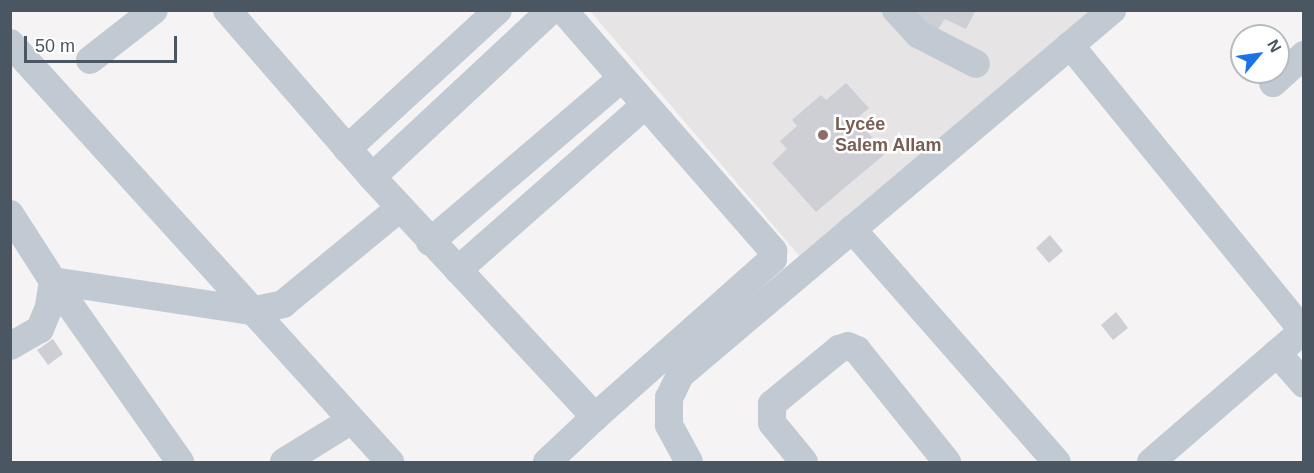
<!DOCTYPE html>
<html>
<head>
<meta charset="utf-8">
<style>
  body { margin:0 }
  #map { position:relative; width:1314px; height:473px; overflow:hidden; background:#f5f3f3; font-family:Arial,sans-serif }
  div>[style] { position:absolute }
  .education>* { inset:0; background:#e6e4e5 }
  .building>* { inset:0; background:#cdcfd5 }
  .minor>* { height:28px; margin:-14px; padding:0 14px; transform-origin:14px; border-radius:14px; background:#c1cad2 }
  .dots>* { width:16px; height:16px; translate:-50% -50%; box-sizing:border-box; border:3px solid #fff; border-radius:50% }
  span { translate:-50% -50%; white-space:nowrap; text-align:center; line-height:1.15; -webkit-text-stroke:5px #fff; paint-order:stroke }
  .education-label { font-size:18px; color:#785e54; font-weight:700 }
  .left { translate:0 -50%; text-align:left }
  .frame { position:absolute; inset:0; border:12px solid #4a5661; pointer-events:none }
  .north { position:absolute; left:1230px; top:24px; width:60px; height:60px; box-sizing:border-box; background:#fff; border:2px solid #b7bbc0; border-radius:50%; rotate:61deg; font-size:16px; font-weight:700; line-height:24px; text-align:center; color:#4a5661 }
  .north::after { content:''; display:block; margin:auto; width:21px; height:27px; background:#1a73e8; clip-path:polygon(50% 0,100% 100%,50% 72%,0 100%) }
  .scale { position:absolute; left:24px; top:36px; width:153px; height:27px; box-sizing:border-box; border:3px solid #4a5661; border-top:0; padding-left:8px; font-size:18px; line-height:21px; white-space:nowrap; color:#4a5661; -webkit-text-stroke:4px #fff; paint-order:stroke }
</style>
</head>
<body>
<div id="map">
  <div class="education">
    <div style="clip-path:polygon(590px 11px,1097px 11px,802px 259px)"></div>
  </div>
  <div class="building">
    <div style="clip-path:polygon(909px 10px,976px 10px,966px 29px,945px 19px,936px 32px)"></div>
    <div style="clip-path:polygon(846px 83px,869px 108px,856px 119px,886px 153px,816px 212px,772px 163px,787px 149px,780px 141px,797px 126px,792px 120px,821px 95px,826px 100px)"></div>
    <div style="clip-path:polygon(1050px 235px,1063px 251px,1049px 263px,1036px 248px)"></div>
    <div style="clip-path:polygon(1116px 312px,1128px 328px,1113px 340px,1101px 325px)"></div>
    <div style="clip-path:polygon(53px 339px,63px 354px,48px 365px,37px 350px)"></div>
  </div>
  <div class="minor">
    <div style="left:227px;top:10px;width:221px;rotate:49deg"></div>
    <div style="left:372px;top:177px;width:328px;rotate:47.1deg"></div>
    <div style="left:595px;top:417px;width:66px;rotate:136.8deg"></div>
    <div style="left:563px;top:10px;width:320px;rotate:48.9deg"></div>
    <div style="left:773px;top:251px;width:8px;rotate:90deg"></div>
    <div style="left:773px;top:259px;width:238px;rotate:138.4deg"></div>
    <div style="left:896px;top:10px;width:33px;rotate:47deg"></div>
    <div style="left:918px;top:34px;width:65px;rotate:27.3deg"></div>
    <div style="left:10px;top:43px;width:566px;rotate:47.79deg"></div>
    <div style="left:1070px;top:45px;width:369px;rotate:50.8deg"></div>
    <div style="left:90px;top:60px;width:81px;rotate:-38deg"></div>
    <div style="left:1273px;top:83px;width:42px;rotate:-42.1deg"></div>
    <div style="left:347px;top:149px;width:205px;rotate:-42.6deg"></div>
    <div style="left:372px;top:177px;width:245px;rotate:-43deg"></div>
    <div style="left:10px;top:214px;width:80px;rotate:57.3deg"></div>
    <div style="left:53px;top:281px;width:26px;rotate:99deg"></div>
    <div style="left:49px;top:307px;width:24px;rotate:112deg"></div>
    <div style="left:40px;top:329px;width:34px;rotate:150deg"></div>
    <div style="left:852px;top:229px;width:310px;rotate:48.7deg"></div>
    <div style="left:430px;top:242px;width:251px;rotate:-40.5deg"></div>
    <div style="left:458px;top:270px;width:248px;rotate:-41.4deg"></div>
    <div style="left:53px;top:281px;width:200px;rotate:8.6deg"></div>
    <div style="left:251px;top:311px;width:33px;rotate:-12deg"></div>
    <div style="left:283px;top:304px;width:151px;rotate:-39.4deg"></div>
    <div style="left:53px;top:281px;width:221px;rotate:54.9deg"></div>
    <div style="left:1277px;top:353px;width:41px;rotate:48.9deg"></div>
    <div style="left:284px;top:462px;width:78px;rotate:-31.8deg"></div>
    <div style="left:689px;top:462px;width:42px;rotate:-118.4deg"></div>
    <div style="left:669px;top:425px;width:27px;rotate:-90deg"></div>
    <div style="left:669px;top:398px;width:25px;rotate:-64deg"></div>
    <div style="left:680px;top:375px;width:566px;rotate:-40.19deg"></div>
    <div style="left:804px;top:462px;width:50px;rotate:-129.4deg"></div>
    <div style="left:772px;top:423px;width:19px;rotate:-90deg"></div>
    <div style="left:772px;top:404px;width:87px;rotate:-39.4deg"></div>
    <div style="left:839px;top:349px;width:9px;rotate:-18deg"></div>
    <div style="left:848px;top:346px;width:10px;rotate:24deg"></div>
    <div style="left:857px;top:350px;width:144px;rotate:51.2deg"></div>
    <div style="left:1151px;top:462px;width:202px;rotate:-40.8deg"></div>
  </div>
  <div class="dots">
    <div style="left:823px;top:135px;background:#8d6e63"></div>
  </div>
  <div class="education-label">
    <span class="left" style="left:835px;top:135px">Lycée<br>Salem Allam</span>
  </div>
  <div class="frame"></div>
  <div class="north">N</div>
  <div class="scale">50 m</div>
</div>
</body>
</html>
